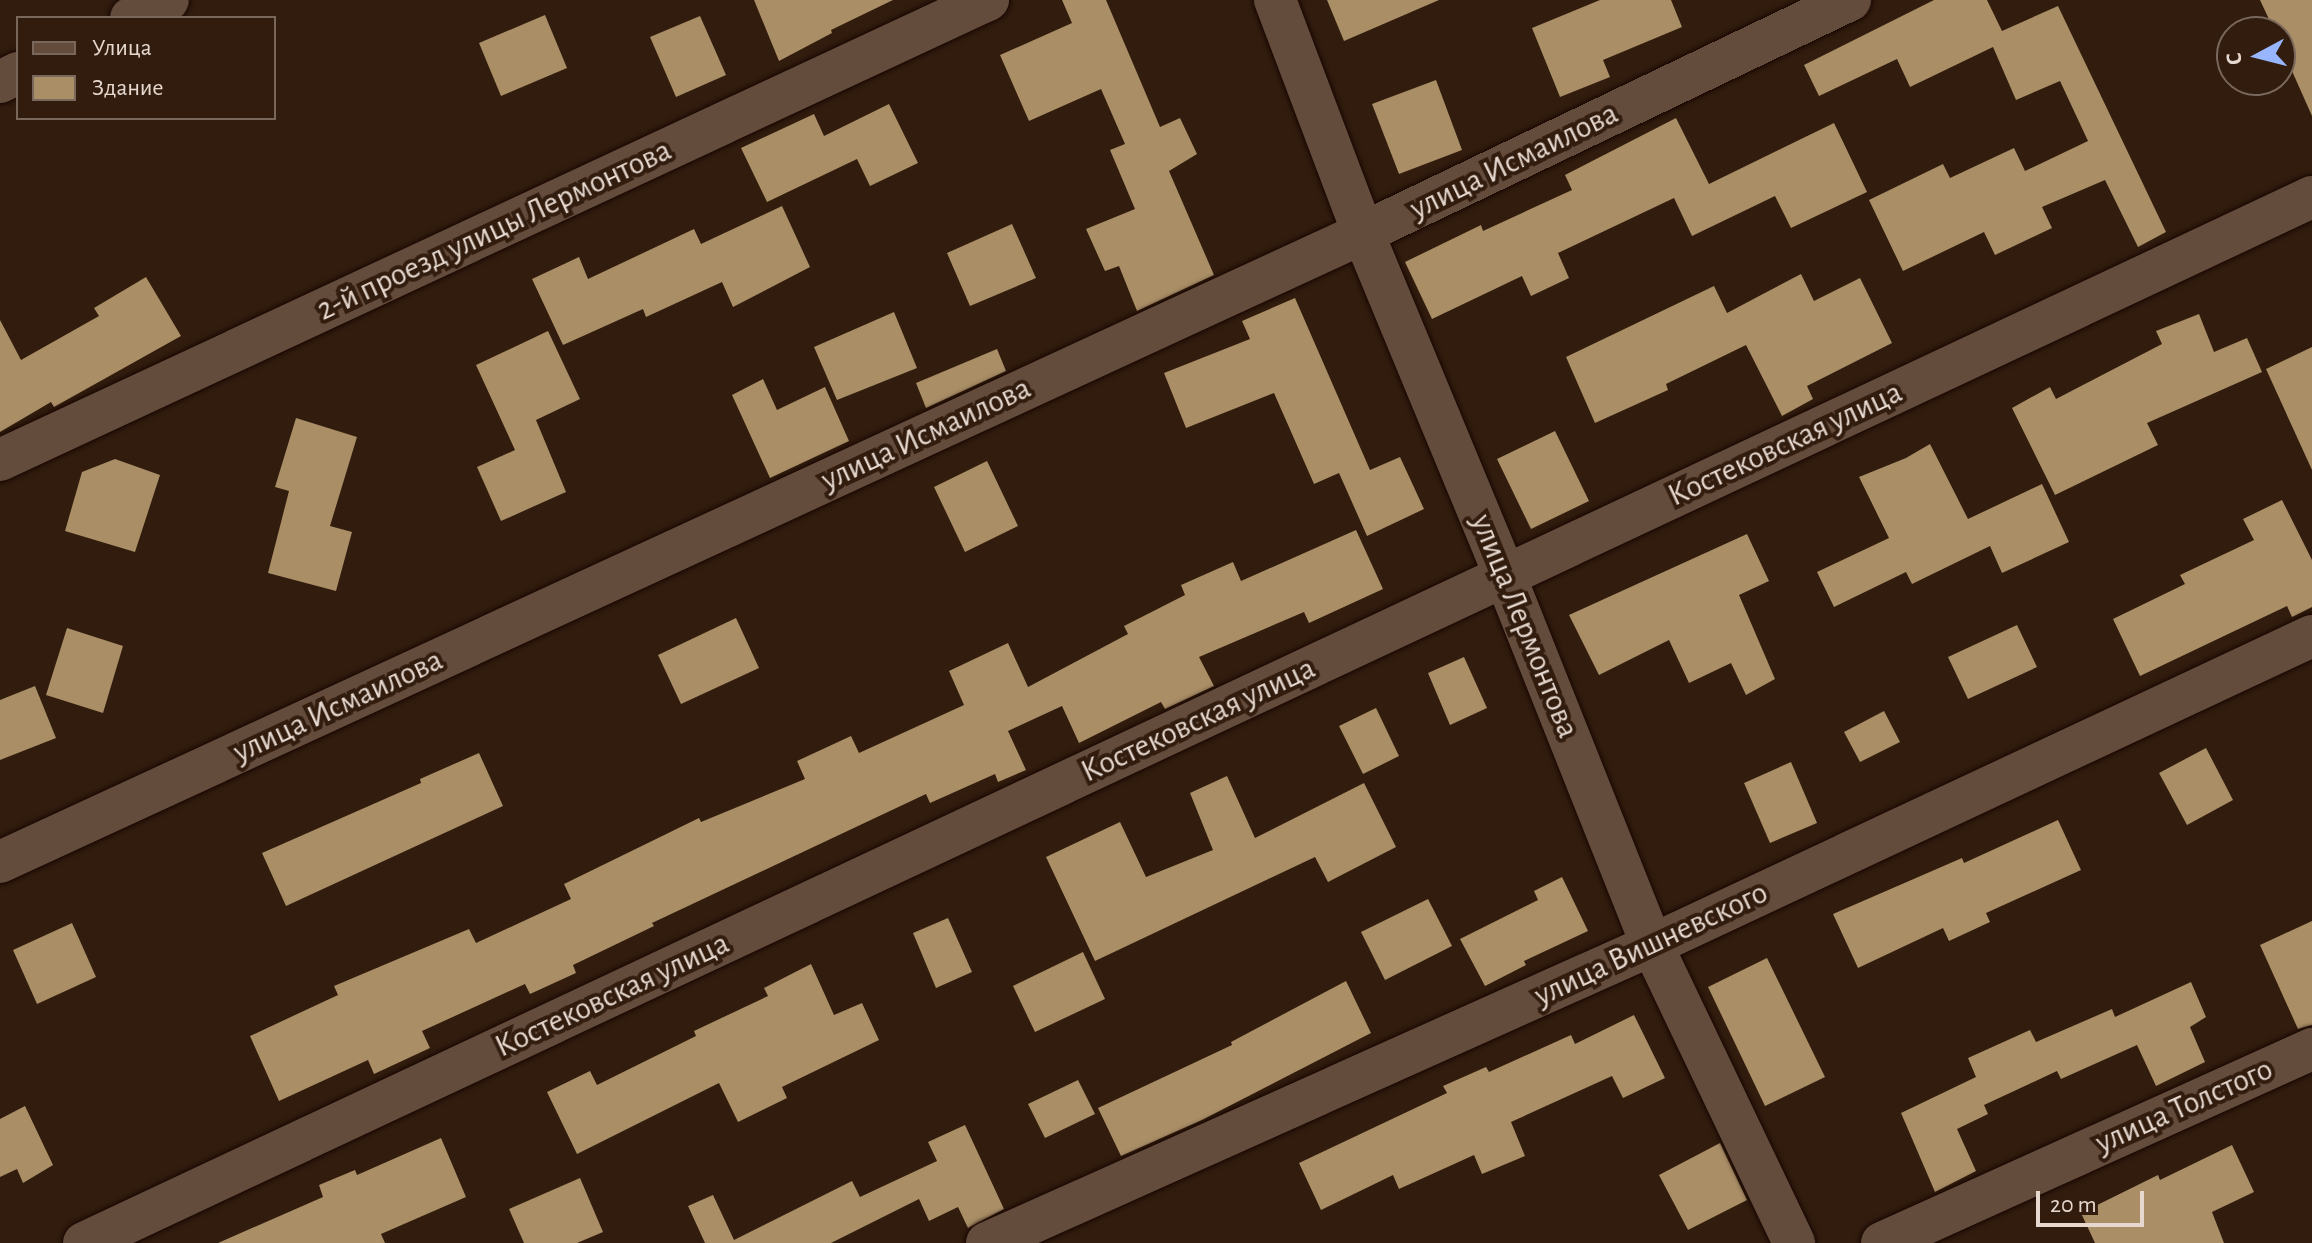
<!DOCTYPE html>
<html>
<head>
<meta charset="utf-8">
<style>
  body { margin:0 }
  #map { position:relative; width:2312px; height:1243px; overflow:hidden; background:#311c0e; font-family:"Alegreya Sans",sans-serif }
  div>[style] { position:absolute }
  .building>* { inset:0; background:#a98e66 }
  .roads { filter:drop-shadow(0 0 2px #180600) drop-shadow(0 0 2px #180600) }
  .minor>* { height:42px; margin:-21px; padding:0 21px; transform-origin:21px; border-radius:21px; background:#644c3d }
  span { translate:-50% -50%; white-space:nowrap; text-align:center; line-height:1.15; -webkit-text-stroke:8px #311c0e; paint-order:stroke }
  .street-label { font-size:32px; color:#e6d8cf }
  .legend { position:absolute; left:16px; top:16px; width:260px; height:104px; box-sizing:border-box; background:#311c0e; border:2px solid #79675b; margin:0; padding:10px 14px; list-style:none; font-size:24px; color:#e6d8cf }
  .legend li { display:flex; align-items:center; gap:16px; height:40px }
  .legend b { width:40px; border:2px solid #79675b }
  .north { position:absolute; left:2216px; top:16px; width:80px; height:80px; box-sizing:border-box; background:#311c0e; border:2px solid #79675b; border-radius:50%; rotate:263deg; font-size:22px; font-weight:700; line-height:32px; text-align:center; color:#e6d8cf }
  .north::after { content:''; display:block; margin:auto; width:28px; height:36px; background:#97b6fd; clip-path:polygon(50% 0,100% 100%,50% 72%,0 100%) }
  .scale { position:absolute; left:2036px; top:1191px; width:108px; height:36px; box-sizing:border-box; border:4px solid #e6d8cf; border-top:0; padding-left:10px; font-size:24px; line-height:28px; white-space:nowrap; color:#e6d8cf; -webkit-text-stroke:6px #311c0e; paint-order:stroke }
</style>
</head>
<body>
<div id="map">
  <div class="building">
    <div style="clip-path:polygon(754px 0,893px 0,831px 30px,832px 33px,779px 61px)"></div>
    <div style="clip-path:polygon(1062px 0,1106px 0,1160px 127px,1180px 118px,1197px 154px,1169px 171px,1214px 275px,1137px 311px,1119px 266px,1105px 271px,1086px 229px,1135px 209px,1110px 150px,1125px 144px,1101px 89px,1029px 121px,1000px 55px,1072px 23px)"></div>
    <div style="clip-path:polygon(1327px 0,1439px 0,1344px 41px)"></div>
    <div style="clip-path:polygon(1600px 0,1671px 0,1682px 27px,1603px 60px,1610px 77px,1560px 97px,1532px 28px)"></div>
    <div style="clip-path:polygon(1934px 0,1987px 0,2002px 31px,2058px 6px,2166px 232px,2138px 247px,2105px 180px,2042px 207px,2052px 228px,1995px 255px,1984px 232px,1903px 271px,1869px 200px,1943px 164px,1950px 178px,2014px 148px,2025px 171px,2088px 141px,2060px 81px,2016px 100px,1993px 47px,1910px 87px,1897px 59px,1819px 96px,1804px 65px)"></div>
    <div style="clip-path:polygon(2260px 0,2312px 0,2312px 116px,2280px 44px,2280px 32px,2275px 32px)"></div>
    <div style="clip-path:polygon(545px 15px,567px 68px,501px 96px,479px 43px)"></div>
    <div style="clip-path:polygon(700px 16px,726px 75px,676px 97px,650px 37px)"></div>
    <div style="clip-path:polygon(1436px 80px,1462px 150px,1399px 174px,1372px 104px)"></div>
    <div style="clip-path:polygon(889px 104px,918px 163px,870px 186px,857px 159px,767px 202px,741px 148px,814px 114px,824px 136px)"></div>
    <div style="clip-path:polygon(1676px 118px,1709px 184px,1834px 123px,1867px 192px,1791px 228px,1775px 196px,1692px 236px,1674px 198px,1558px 253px,1569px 278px,1531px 296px,1522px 276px,1432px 319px,1405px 262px,1481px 225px,1483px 231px,1572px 190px,1565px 175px)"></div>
    <div style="clip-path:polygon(782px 206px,810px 267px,733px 307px,722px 282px,646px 317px,643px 309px,563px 345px,532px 279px,579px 257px,588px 279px,694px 229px,701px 244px)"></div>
    <div style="clip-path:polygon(1012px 224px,1036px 278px,970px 306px,947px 253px)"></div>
    <div style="clip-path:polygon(1801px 274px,1814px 301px,1860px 278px,1892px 343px,1807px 386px,1813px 399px,1782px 416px,1746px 345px,1666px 384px,1668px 390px,1595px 423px,1566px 357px,1714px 286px,1727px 313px)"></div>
    <div style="clip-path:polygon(146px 277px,181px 336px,54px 407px,51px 402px,0 432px,0 320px,21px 360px,99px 316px,94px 308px)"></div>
    <div style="clip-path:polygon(1295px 298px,1370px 470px,1400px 457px,1424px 509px,1367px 536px,1339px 473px,1314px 484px,1274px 393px,1186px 428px,1164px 373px,1250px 339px,1242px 321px)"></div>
    <div style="clip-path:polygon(894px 312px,917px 368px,837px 400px,814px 347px)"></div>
    <div style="clip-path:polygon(2199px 314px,2214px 352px,2247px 338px,2262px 372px,2147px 423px,2158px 445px,2055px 495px,2012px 408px,2050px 387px,2056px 399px,2162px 344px,2156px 331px)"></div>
    <div style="clip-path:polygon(548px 331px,580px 399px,536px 420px,566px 492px,501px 521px,477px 467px,515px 450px,476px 365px)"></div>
    <div style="clip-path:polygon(2312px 347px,2312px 470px,2266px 369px)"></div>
    <div style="clip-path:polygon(997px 349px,1006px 371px,926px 408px,916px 383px)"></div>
    <div style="clip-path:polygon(763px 379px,777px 410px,825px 387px,849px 441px,770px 478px,732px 395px)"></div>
    <div style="clip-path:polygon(296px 418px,357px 437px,330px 526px,352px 532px,336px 591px,268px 573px,289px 491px,275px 487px)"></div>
    <div style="clip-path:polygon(1555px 431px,1589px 501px,1531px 529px,1497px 459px)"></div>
    <div style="clip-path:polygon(1930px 444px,1968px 519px,2042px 484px,2069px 542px,2002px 573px,1990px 546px,1912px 584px,1906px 572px,1834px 607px,1817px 572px,1889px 538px,1859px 477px,1906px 458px)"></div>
    <div style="clip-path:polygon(115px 459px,160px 475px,135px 552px,65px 531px,82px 472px)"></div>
    <div style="clip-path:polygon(987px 461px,1018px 526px,965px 552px,934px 487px)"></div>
    <div style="clip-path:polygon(2282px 500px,2312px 560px,2312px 607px,2292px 617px,2287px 606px,2140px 676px,2113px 619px,2185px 584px,2180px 575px,2254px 540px,2243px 519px)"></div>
    <div style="clip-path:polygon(1356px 530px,1383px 589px,1309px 623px,1304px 612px,1199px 657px,1214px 686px,1165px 709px,1161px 702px,1079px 743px,1062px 706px,1008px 731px,1026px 770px,998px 782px,995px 774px,930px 803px,926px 794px,652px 923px,654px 926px,573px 965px,576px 973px,530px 994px,525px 984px,422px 1031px,430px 1048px,374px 1074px,368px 1060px,279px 1101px,250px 1036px,338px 995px,334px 986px,469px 929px,476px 943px,571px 899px,564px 884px,699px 818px,701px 822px,805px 779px,797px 761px,851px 736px,859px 753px,964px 705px,949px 671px,1008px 643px,1028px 687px,1128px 634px,1124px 626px,1185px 595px,1181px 585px,1233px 562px,1241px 581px)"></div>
    <div style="clip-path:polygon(1747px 534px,1769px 581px,1739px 595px,1775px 679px,1746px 695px,1731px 663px,1689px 683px,1669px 640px,1599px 675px,1569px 615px)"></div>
    <div style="clip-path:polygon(736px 618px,759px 668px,681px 704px,658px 655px)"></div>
    <div style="clip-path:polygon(2017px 625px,2037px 667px,1968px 699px,1948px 657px)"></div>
    <div style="clip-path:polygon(67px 628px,123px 646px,103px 713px,46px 695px)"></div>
    <div style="clip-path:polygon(1464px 657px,1487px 708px,1450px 725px,1428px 673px)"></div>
    <div style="clip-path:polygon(35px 686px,56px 738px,0 760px,0 700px)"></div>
    <div style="clip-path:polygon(1376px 708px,1399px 756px,1363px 774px,1339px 726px)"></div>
    <div style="clip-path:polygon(1884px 711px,1900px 742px,1860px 762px,1844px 732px)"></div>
    <div style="clip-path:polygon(2206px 748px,2233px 800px,2187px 825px,2159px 773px)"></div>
    <div style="clip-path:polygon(479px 753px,503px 806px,286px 906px,262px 853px,421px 783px,420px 779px)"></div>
    <div style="clip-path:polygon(1791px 762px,1817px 823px,1770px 843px,1744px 783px)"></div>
    <div style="clip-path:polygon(1227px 776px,1255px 838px,1364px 783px,1396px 847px,1328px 882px,1315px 857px,1095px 961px,1046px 857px,1120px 822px,1146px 877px,1213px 850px,1190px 793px)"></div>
    <div style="clip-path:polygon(2058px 820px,2081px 870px,1986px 913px,1990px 922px,1949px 941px,1943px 928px,1858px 968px,1833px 914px,1962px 858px,1964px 863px)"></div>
    <div style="clip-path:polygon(1562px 877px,1588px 931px,1524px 961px,1526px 965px,1485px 986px,1460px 939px,1538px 900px,1534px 891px)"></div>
    <div style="clip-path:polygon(1428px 899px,1452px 946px,1385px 980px,1361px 932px)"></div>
    <div style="clip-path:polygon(948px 918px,972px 972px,936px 988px,913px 933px)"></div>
    <div style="clip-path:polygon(2312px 921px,2312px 1025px,2298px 1029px,2260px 945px)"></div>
    <div style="clip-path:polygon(72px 923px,96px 977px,37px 1004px,13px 950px)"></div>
    <div style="clip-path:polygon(1083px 952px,1105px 999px,1035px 1032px,1013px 986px)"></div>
    <div style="clip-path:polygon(1767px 958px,1825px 1077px,1765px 1106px,1708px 987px)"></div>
    <div style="clip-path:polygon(811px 964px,834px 1015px,862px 1003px,879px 1040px,782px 1087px,787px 1098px,738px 1122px,719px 1083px,577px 1154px,547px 1092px,590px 1071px,597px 1085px,696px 1036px,694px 1031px,768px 996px,764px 988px)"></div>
    <div style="clip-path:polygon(1346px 981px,1371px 1033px,1202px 1120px,1121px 1156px,1098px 1108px,1232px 1045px,1231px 1042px)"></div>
    <div style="clip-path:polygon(2191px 982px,2206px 1017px,2190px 1027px,2205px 1062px,2156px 1086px,2137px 1045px,2061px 1079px,2057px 1071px,1984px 1105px,1988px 1114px,1957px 1129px,1976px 1171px,1935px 1192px,1901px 1113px,1976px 1077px,1968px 1058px,2030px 1030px,2036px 1042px,2112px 1009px,2115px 1017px)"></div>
    <div style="clip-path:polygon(1634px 1015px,1665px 1078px,1623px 1098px,1612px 1076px,1511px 1122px,1525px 1156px,1482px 1174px,1474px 1155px,1399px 1189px,1393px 1175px,1321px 1210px,1299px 1163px,1447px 1093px,1443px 1086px,1486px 1067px,1489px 1072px,1571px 1035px,1575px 1044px)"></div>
    <div style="clip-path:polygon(1078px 1080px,1095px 1114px,1045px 1138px,1028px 1104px)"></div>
    <div style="clip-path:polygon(25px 1106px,53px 1165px,23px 1183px,17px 1169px,0 1177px,0 1119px)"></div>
    <div style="clip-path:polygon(965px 1125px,1004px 1209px,968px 1228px,958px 1207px,929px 1221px,919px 1199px,831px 1243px,705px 1243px,688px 1206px,713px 1195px,734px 1240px,852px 1181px,860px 1197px,937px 1161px,928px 1142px)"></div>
    <div style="clip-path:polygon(441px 1138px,466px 1197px,381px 1234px,385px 1243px,218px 1243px,323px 1197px,319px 1185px,355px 1170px,357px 1175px)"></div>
    <div style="clip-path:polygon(1720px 1143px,1747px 1200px,1688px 1230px,1659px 1175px)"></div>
    <div style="clip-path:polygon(2232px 1145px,2254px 1192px,2212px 1212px,2224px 1243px,2095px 1243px,2081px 1213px,2158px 1175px,2160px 1180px)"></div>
    <div style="clip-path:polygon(580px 1178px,603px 1232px,577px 1243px,524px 1243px,509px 1209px)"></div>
  </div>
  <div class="roads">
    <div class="minor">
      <div style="left:1275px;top:0;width:249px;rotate:69.3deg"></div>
      <div style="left:1363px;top:233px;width:371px;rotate:67.5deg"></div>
      <div style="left:1505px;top:576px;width:397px;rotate:68.3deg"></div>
      <div style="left:1652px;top:945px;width:330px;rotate:64.5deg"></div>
      <div style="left:131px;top:18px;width:41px;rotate:-25.9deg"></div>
      <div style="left:0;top:82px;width:20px;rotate:-27deg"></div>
      <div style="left:0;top:460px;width:1090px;rotate:-24.97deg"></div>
      <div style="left:0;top:862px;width:1501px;rotate:-24.77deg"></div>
      <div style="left:1363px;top:233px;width:540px;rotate:-25.57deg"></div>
      <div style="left:84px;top:1243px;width:2461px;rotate:-25.15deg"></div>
      <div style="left:987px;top:1243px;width:729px;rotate:-24.14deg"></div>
      <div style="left:1652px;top:945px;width:729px;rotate:-25.09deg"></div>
      <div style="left:1882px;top:1243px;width:472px;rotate:-24.3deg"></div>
    </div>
  </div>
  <div class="street-label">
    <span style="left:1514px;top:161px;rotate:-26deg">улица Исмаилова</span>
    <span style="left:494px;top:230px;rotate:-25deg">2-й проезд улицы Лермонтова</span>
    <span style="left:926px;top:434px;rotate:-25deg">улица Исмаилова</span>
    <span style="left:1785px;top:444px;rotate:-25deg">Костековская улица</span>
    <span style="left:1525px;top:626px;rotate:68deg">улица Лермонтова</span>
    <span style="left:338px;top:706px;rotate:-25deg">улица Исмаилова</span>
    <span style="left:1198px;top:720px;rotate:-25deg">Костековская улица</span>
    <span style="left:1651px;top:944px;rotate:-25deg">улица Вишневского</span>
    <span style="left:612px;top:995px;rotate:-25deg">Костековская улица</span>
    <span style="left:2184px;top:1106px;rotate:-24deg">улица Толстого</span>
  </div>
  <ul class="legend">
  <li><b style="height:10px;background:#644c3d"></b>Улица</li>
  <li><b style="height:22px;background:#a98e66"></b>Здание</li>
  </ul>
  <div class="north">С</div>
  <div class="scale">20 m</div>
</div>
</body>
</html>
